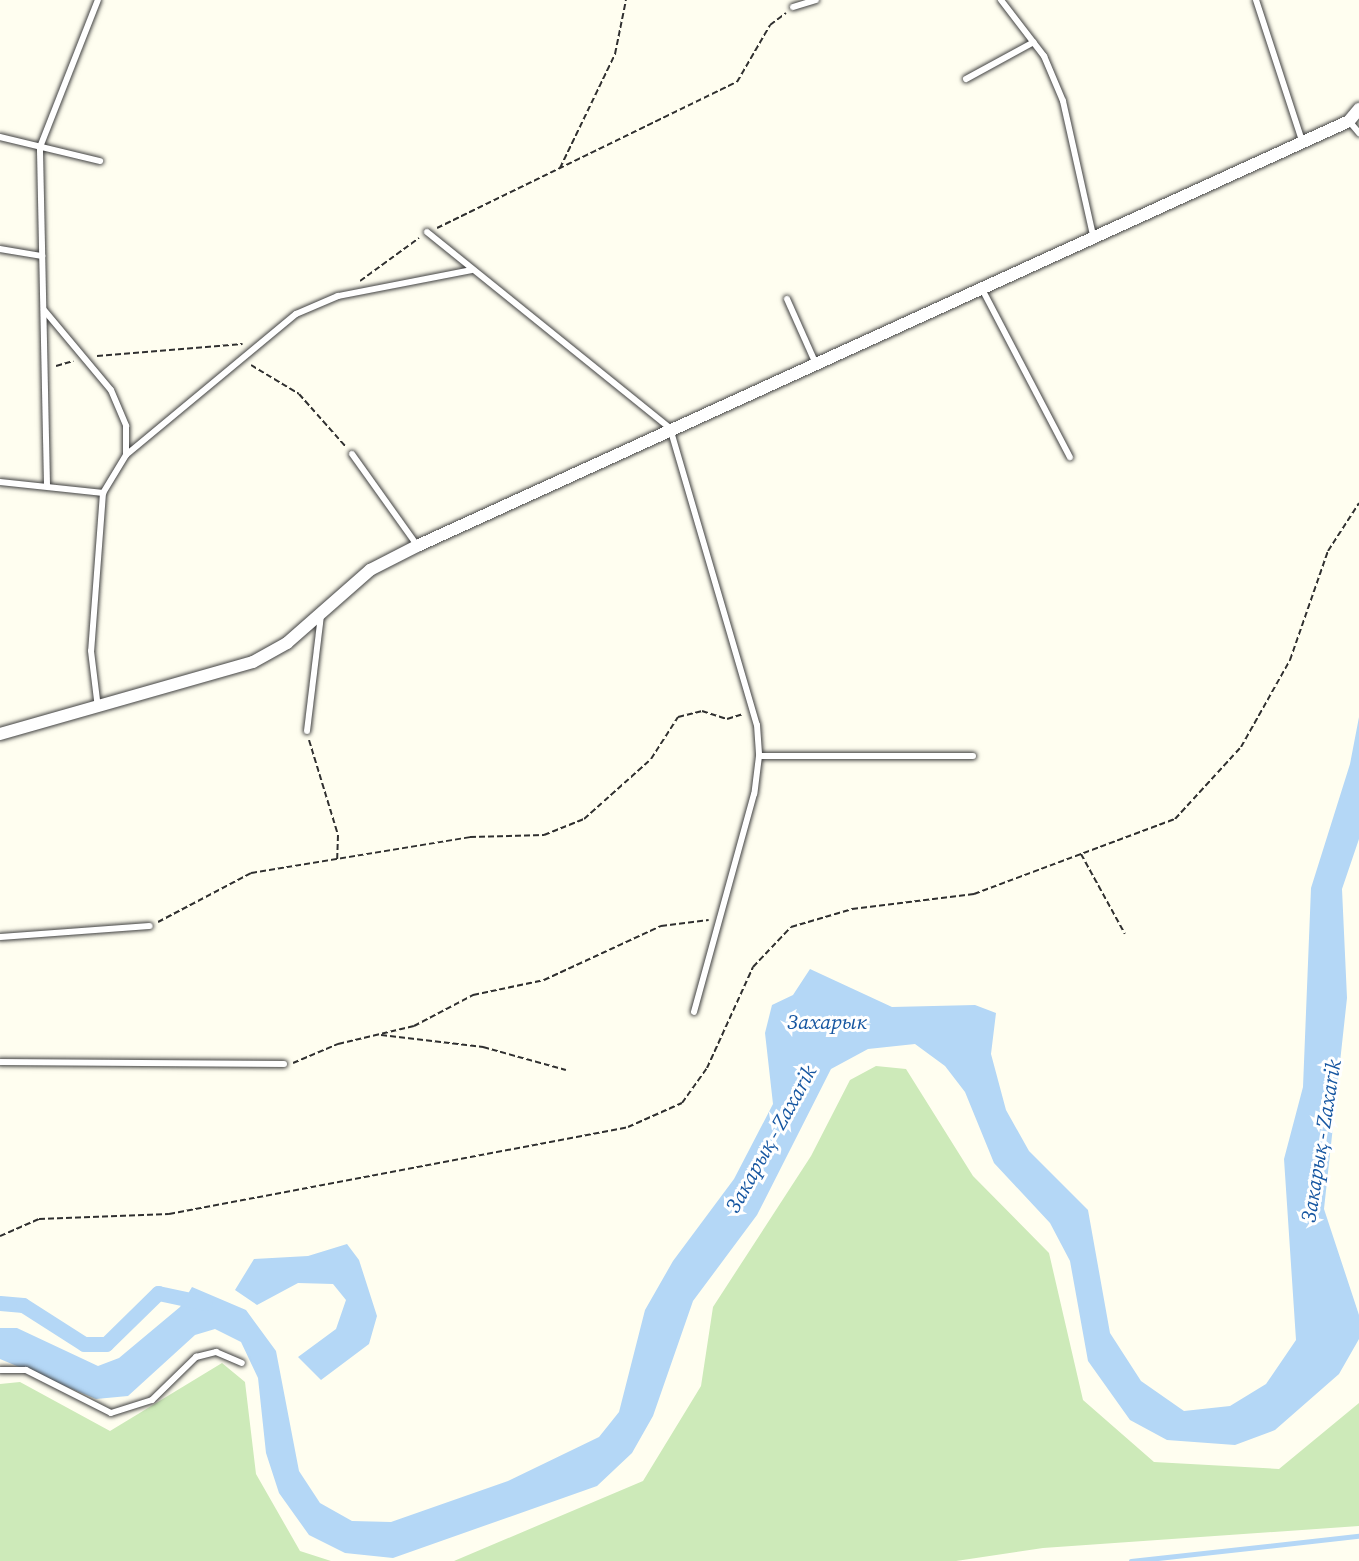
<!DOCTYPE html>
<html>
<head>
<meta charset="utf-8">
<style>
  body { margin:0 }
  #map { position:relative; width:1359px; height:1561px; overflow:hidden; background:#fffef0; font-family:"Source Serif 4",serif }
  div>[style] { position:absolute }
  .green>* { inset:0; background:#cdeab9 }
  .water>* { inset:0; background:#b4d7f6 }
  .stream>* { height:4.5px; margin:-2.25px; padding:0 2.25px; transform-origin:2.25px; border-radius:2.25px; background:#b4d7f6 }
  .canal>* { height:15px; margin:-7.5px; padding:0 7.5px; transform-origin:7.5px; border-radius:7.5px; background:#b4d7f6 }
  .path>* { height:2px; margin-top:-1px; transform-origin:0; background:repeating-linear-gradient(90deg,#303030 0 6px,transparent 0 9px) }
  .roads { filter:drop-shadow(0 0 2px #414141) drop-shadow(0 0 2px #414141) }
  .lane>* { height:6px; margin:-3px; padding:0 3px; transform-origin:3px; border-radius:3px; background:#fff }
  .street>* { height:12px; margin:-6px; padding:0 6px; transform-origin:6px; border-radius:6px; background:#fff }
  span { translate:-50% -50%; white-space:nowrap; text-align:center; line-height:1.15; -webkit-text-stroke:6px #fff; paint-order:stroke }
  .water-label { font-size:21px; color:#1656a1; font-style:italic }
</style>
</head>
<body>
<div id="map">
  <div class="green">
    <div style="clip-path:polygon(876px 1066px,906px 1069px,973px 1176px,1049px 1253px,1083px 1400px,1154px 1462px,1279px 1469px,1359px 1403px,1359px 1526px,1043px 1548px,956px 1561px,454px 1561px,643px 1481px,701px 1386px,713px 1307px,811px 1156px,850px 1080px)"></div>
    <div style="clip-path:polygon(222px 1363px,245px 1382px,256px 1474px,300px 1551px,331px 1561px,0 1561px,0 1384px,20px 1382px,110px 1431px)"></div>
  </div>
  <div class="water">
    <div style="clip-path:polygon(1359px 717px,1359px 839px,1342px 889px,1347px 998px,1324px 1209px,1359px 1315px,1359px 1339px,1339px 1374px,1275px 1430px,1235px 1445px,1167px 1440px,1130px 1420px,1088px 1361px,1070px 1261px,1050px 1223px,994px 1163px,965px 1092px,945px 1066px,915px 1044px,868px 1049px,831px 1069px,757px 1215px,693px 1301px,653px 1416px,632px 1453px,597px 1486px,393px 1558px,345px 1553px,309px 1535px,279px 1493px,266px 1453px,258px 1378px,241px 1342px,215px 1329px,195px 1335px,128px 1396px,96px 1399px,0 1359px,0 1328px,17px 1328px,98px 1366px,119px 1358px,180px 1307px,192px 1287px,246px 1310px,276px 1351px,299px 1471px,320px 1503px,352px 1521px,391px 1522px,508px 1481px,599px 1437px,619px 1412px,645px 1310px,673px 1261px,734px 1179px,773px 1104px,765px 1033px,772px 1005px,793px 995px,810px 969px,892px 1007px,975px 1005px,996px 1013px,991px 1054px,1006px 1110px,1029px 1151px,1088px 1210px,1110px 1333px,1141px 1381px,1184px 1411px,1230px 1406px,1266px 1384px,1296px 1340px,1284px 1159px,1303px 1087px,1311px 888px,1350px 764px)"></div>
    <div style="clip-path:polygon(347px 1244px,359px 1260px,377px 1316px,369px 1344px,321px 1380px,298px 1357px,336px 1329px,346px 1300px,333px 1284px,298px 1283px,257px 1305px,235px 1290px,254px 1259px,308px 1256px)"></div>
  </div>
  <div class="stream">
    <div style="left:1131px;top:1561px;width:229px;rotate:-6.3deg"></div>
  </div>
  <div class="canal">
    <div style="left:0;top:1303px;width:23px;rotate:5deg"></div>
    <div style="left:23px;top:1305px;width:72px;rotate:32.6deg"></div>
    <div style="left:84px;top:1344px;width:22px"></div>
    <div style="left:106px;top:1344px;width:73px;rotate:-44.4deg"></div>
    <div style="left:158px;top:1293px;width:48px;rotate:12deg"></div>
  </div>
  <div class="path">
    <div style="left:560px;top:168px;width:127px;rotate:-64.2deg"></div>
    <div style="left:615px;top:54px;width:55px;rotate:-78.5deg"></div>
    <div style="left:437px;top:228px;width:334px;rotate:-26deg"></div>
    <div style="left:737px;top:82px;width:66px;rotate:-59.9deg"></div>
    <div style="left:770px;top:25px;width:20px;rotate:-37deg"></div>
    <div style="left:360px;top:281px;width:73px;rotate:-36.1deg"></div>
    <div style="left:97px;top:356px;width:146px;rotate:-4.7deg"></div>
    <div style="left:251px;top:365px;width:56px;rotate:31.1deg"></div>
    <div style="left:299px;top:394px;width:71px;rotate:48.4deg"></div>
    <div style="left:56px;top:366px;width:18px;rotate:-16deg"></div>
    <div style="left:309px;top:740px;width:99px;rotate:73deg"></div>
    <div style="left:338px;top:835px;width:24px;rotate:92deg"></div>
    <div style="left:1081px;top:854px;width:91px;rotate:61.2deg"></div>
    <div style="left:158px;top:922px;width:105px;rotate:-27.8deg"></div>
    <div style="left:251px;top:873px;width:222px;rotate:-9.3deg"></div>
    <div style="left:470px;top:837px;width:74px;rotate:-1.5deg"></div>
    <div style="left:544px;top:835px;width:43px;rotate:-21.8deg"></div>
    <div style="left:584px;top:819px;width:90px;rotate:-41.8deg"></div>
    <div style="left:651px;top:759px;width:50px;rotate:-57.3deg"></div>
    <div style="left:678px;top:717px;width:25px;rotate:-14deg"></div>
    <div style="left:702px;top:711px;width:26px;rotate:18deg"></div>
    <div style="left:727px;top:719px;width:17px;rotate:-17deg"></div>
    <div style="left:381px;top:1035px;width:103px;rotate:6.7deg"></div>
    <div style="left:483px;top:1047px;width:86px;rotate:15.5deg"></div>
    <div style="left:293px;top:1063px;width:49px;rotate:-22.9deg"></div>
    <div style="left:338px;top:1044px;width:78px;rotate:-13.3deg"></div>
    <div style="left:414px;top:1026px;width:67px;rotate:-27.7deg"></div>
    <div style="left:473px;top:995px;width:73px;rotate:-11.9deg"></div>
    <div style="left:544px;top:980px;width:129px;rotate:-24.8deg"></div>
    <div style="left:661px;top:926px;width:48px;rotate:-7.1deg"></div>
    <div style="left:0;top:1236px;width:43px;rotate:-23.6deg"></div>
    <div style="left:39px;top:1219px;width:130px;rotate:-2.2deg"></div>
    <div style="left:169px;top:1214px;width:467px;rotate:-10.7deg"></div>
    <div style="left:628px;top:1127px;width:59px;rotate:-24deg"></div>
    <div style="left:682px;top:1103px;width:43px;rotate:-54.5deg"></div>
    <div style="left:707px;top:1068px;width:111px;rotate:-65.5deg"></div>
    <div style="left:753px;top:967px;width:55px;rotate:-46.5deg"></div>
    <div style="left:791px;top:927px;width:64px;rotate:-16.4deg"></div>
    <div style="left:852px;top:909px;width:123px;rotate:-7deg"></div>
    <div style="left:974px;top:894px;width:215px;rotate:-20.5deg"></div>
    <div style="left:1175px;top:819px;width:98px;rotate:-47.5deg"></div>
    <div style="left:1241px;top:747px;width:100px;rotate:-60.6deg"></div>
    <div style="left:1290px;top:660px;width:115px;rotate:-70.8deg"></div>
    <div style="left:1328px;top:551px;width:57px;rotate:-57.1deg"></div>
  </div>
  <div class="roads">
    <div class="lane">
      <div style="left:1001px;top:0;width:71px;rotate:52.5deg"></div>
      <div style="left:1044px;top:56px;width:49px;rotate:67.1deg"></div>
      <div style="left:1063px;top:101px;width:137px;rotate:77.4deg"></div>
      <div style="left:1256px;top:0;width:148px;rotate:71.9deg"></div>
      <div style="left:793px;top:7px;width:24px;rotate:-17deg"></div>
      <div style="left:966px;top:79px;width:77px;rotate:-28.6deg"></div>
      <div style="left:1349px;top:121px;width:16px;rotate:50deg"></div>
      <div style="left:0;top:137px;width:103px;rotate:13.5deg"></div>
      <div style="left:427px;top:232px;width:312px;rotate:38.9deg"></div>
      <div style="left:670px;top:428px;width:309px;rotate:73.7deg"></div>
      <div style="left:757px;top:725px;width:31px;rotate:86deg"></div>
      <div style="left:759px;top:756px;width:38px;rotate:97deg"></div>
      <div style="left:754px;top:794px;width:226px;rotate:105.4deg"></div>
      <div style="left:0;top:249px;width:43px;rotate:9.5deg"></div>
      <div style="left:981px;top:287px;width:192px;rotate:62.4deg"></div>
      <div style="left:787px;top:299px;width:69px;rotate:66deg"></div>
      <div style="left:44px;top:310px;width:104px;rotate:50.1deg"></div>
      <div style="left:111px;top:390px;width:39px;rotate:67deg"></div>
      <div style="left:126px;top:426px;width:29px;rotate:90deg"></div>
      <div style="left:352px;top:454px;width:112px;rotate:54.5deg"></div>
      <div style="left:0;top:482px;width:104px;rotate:6.1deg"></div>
      <div style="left:103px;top:493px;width:158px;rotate:94.3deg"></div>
      <div style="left:91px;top:651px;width:57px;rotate:83deg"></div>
      <div style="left:47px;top:485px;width:338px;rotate:-91.2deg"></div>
      <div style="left:40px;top:147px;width:158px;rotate:-68.5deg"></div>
      <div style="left:103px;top:493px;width:44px;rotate:-58.8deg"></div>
      <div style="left:126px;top:455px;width:221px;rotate:-39.7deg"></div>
      <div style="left:296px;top:314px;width:46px;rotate:-23.2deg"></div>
      <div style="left:338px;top:296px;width:136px;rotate:-11deg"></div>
      <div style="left:307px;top:731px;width:116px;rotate:-83.1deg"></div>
      <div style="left:759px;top:756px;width:214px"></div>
      <div style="left:0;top:937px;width:150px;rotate:-4.2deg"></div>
      <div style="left:0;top:1062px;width:284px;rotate:0.4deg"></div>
      <div style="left:0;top:1370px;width:26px"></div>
      <div style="left:26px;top:1370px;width:95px;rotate:26.8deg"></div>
      <div style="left:111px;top:1413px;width:43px;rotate:-17.6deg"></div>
      <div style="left:152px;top:1400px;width:62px;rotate:-44.3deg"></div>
      <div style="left:196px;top:1357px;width:21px;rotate:-14deg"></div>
      <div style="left:216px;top:1352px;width:28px;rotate:23deg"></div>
    </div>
    <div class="street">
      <div style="left:0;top:734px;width:263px;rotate:-15.9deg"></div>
      <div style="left:253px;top:662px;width:39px;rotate:-29deg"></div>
      <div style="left:287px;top:643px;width:111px;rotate:-41.3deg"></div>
      <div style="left:370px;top:570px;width:53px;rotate:-27.1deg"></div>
      <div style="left:417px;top:546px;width:1024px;rotate:-24.51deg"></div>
      <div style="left:1349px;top:121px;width:16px;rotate:-50deg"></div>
    </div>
  </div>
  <div class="water-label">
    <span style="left:827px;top:1022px">Захарык</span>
    <span style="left:771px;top:1139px;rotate:-61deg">Закарық - Zaxarik</span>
    <span style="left:1321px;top:1141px;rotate:-81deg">Закарық - Zaxarik</span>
  </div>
</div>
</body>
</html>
